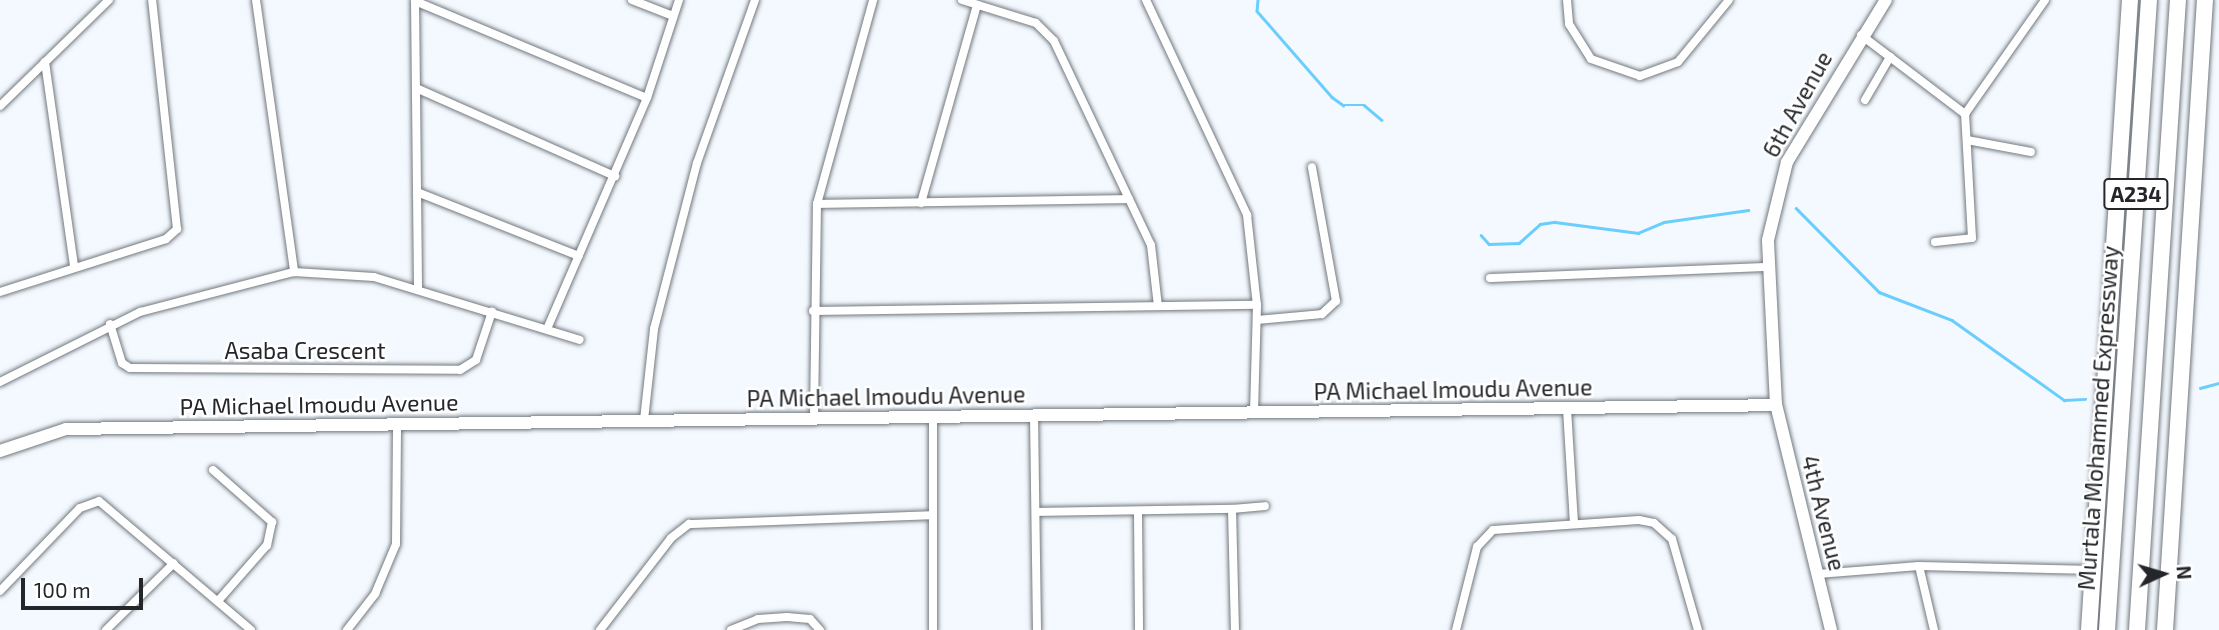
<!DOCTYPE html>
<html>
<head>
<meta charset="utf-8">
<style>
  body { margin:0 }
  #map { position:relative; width:2219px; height:630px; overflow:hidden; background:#f3f9fe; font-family:"Exo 2",sans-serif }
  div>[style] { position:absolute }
  .stream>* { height:2.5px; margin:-1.25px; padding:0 1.25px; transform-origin:1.25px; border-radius:1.25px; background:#6acefc }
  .roads { filter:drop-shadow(0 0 2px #72787e) drop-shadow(0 0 2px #72787e) }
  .street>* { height:8px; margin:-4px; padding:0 4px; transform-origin:4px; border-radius:4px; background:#fff }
  .secondary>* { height:12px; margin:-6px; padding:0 6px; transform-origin:6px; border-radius:6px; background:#fff }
  .highway>* { height:16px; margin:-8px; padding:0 8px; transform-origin:8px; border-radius:8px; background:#fff }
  span { translate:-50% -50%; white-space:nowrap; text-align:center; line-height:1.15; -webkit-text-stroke:5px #fff; paint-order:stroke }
  .shield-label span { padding:2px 5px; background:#fff; border:2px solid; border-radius:5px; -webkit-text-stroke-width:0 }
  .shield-label { font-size:21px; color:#242629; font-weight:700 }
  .street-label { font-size:23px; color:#242629 }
  .north { position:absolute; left:2128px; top:539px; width:70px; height:70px; -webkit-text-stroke:5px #fff; paint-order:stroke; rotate:86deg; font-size:19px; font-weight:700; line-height:28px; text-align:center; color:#242629 }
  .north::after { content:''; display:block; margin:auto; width:24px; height:32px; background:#242629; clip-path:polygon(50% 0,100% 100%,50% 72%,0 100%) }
  .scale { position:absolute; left:21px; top:578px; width:122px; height:32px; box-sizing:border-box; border:4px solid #242629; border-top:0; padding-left:9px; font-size:21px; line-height:24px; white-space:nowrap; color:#242629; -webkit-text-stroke:5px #fff; paint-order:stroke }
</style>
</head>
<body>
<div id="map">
  <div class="stream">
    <div style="left:1258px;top:0;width:11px;rotate:95deg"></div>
    <div style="left:1257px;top:11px;width:114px;rotate:48.9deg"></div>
    <div style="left:1332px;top:97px;width:14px;rotate:36deg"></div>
    <div style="left:1343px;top:105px;width:21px"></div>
    <div style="left:1364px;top:105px;width:23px;rotate:40deg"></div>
    <div style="left:1796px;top:208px;width:118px;rotate:45.3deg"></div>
    <div style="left:1879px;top:292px;width:78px;rotate:21deg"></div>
    <div style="left:1952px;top:320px;width:138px;rotate:35.5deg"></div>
    <div style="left:2064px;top:400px;width:21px;rotate:-3deg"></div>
    <div style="left:1481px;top:235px;width:12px;rotate:48deg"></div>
    <div style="left:1489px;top:244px;width:30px;rotate:-2deg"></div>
    <div style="left:1519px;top:243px;width:28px;rotate:-42deg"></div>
    <div style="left:1540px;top:224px;width:15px;rotate:-8deg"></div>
    <div style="left:1555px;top:222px;width:84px;rotate:7.5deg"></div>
    <div style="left:1638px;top:233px;width:28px;rotate:-23deg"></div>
    <div style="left:1664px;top:222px;width:85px;rotate:-8.1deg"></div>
    <div style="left:2200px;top:388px;width:20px;rotate:-15deg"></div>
  </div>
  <div class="roads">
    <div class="street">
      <div style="left:256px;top:0;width:275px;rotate:82deg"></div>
      <div style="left:415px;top:0;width:289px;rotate:89.4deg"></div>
      <div style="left:632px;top:0;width:44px;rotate:21.3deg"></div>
      <div style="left:962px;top:0;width:77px;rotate:17.3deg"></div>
      <div style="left:1036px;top:23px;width:25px;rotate:45deg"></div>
      <div style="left:1054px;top:41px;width:226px;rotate:64.6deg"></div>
      <div style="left:1151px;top:245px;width:61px;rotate:83.5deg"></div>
      <div style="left:1146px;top:0;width:238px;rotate:64.8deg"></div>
      <div style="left:1247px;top:215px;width:91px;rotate:83.7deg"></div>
      <div style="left:1257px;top:305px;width:108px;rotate:91.6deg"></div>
      <div style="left:1567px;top:0;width:24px;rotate:85deg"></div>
      <div style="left:1569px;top:24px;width:41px;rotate:57.8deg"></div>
      <div style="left:1591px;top:59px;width:52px;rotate:19.1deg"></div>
      <div style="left:1640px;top:76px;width:40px;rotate:-20.2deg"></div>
      <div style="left:1678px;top:62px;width:80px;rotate:-50.6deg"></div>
      <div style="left:415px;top:1px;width:251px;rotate:22.7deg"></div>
      <div style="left:1861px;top:35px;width:131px;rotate:37.2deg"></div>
      <div style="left:45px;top:62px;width:207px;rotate:81.9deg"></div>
      <div style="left:416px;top:88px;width:218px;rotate:23.9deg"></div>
      <div style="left:1865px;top:100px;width:50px;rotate:-59.8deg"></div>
      <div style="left:0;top:106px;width:152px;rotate:-44.2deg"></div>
      <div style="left:1967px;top:140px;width:65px;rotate:10.6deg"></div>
      <div style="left:417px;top:192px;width:174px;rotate:21.6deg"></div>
      <div style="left:921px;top:203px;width:206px;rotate:-74.2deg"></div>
      <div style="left:817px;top:204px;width:312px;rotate:-0.9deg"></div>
      <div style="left:1935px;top:242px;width:37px;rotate:-6deg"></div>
      <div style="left:1972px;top:238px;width:124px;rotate:-93.2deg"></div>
      <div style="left:1965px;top:114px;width:139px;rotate:-54.9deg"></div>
      <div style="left:1490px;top:278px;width:277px;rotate:-2.3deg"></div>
      <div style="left:0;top:292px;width:174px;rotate:-17.7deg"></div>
      <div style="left:166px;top:239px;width:15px;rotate:-42deg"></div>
      <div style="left:177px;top:229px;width:230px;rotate:-96.2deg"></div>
      <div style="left:813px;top:311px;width:444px;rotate:-0.8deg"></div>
      <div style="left:1257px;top:320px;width:65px;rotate:-5.3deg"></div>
      <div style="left:1322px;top:314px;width:19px;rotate:-43deg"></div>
      <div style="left:1336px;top:301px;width:136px;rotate:-100.2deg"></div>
      <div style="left:110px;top:324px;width:41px;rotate:72.9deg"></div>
      <div style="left:122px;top:363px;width:9px;rotate:32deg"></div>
      <div style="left:130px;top:368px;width:330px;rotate:0.3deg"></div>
      <div style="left:460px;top:370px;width:19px;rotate:-32deg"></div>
      <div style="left:476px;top:360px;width:51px;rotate:-71.6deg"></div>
      <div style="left:547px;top:329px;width:252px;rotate:-66.6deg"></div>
      <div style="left:647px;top:98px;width:103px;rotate:-71.9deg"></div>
      <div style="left:0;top:382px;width:157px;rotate:-26.6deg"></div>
      <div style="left:140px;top:312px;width:159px;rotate:-14.6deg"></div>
      <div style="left:294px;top:272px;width:80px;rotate:3.6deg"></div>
      <div style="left:374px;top:277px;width:215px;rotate:17deg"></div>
      <div style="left:1567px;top:409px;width:113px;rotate:86.5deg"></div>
      <div style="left:1034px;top:415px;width:215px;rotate:89.2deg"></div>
      <div style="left:814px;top:417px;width:213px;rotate:-89.2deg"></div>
      <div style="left:817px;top:204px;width:212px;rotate:-74.6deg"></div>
      <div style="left:644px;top:420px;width:92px;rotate:-83.7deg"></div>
      <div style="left:654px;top:329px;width:171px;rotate:-75.5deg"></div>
      <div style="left:697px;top:163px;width:173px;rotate:-70.4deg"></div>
      <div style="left:213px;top:470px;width:79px;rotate:41.4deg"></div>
      <div style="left:272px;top:522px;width:24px;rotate:102deg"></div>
      <div style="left:267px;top:545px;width:74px;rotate:131.2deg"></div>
      <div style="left:1232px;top:509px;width:33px;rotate:-5deg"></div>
      <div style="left:1036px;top:512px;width:196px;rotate:-0.9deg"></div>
      <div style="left:1232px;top:509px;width:121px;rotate:88.6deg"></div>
      <div style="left:1138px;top:512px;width:118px;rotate:89.5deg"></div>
      <div style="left:1919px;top:566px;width:66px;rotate:76.8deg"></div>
      <div style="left:1818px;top:574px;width:101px;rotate:-4.5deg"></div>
      <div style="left:1919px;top:566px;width:175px;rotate:1.3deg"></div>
      <div style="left:0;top:591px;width:115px;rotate:-46.1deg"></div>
      <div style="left:80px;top:508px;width:20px;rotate:-20deg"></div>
      <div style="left:99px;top:501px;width:199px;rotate:40.3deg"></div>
      <div style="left:106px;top:630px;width:95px;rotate:-44.6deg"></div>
      <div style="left:347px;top:630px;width:46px;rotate:-52.1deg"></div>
      <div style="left:375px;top:594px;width:54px;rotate:-67.2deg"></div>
      <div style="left:396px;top:544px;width:121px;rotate:-89.5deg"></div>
      <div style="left:600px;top:630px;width:116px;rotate:-52.3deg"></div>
      <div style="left:671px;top:538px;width:23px;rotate:-38deg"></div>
      <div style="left:689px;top:524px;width:244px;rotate:-2.1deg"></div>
      <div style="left:731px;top:630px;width:29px;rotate:-22deg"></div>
      <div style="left:758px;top:619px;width:29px;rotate:-4deg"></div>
      <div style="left:787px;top:617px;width:23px;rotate:5deg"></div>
      <div style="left:810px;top:619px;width:15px;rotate:48deg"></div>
      <div style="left:933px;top:630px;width:214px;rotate:-90deg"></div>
      <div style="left:1456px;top:630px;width:86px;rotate:-75.8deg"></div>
      <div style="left:1477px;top:547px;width:23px;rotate:-47deg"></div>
      <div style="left:1493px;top:530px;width:146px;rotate:-3.9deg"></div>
      <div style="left:1639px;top:520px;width:15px;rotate:11deg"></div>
      <div style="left:1654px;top:523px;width:24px;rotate:42deg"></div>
      <div style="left:1672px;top:539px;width:95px;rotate:74.1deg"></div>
    </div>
    <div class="secondary">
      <div style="left:0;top:451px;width:70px;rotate:-18.4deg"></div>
      <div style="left:66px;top:429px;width:1710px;rotate:-0.8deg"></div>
      <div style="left:1831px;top:630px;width:232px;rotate:-103.7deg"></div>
      <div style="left:1776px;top:405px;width:165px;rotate:-92.8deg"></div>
      <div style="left:1768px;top:240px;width:80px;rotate:-76.3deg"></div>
      <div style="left:1787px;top:162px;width:190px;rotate:-58.6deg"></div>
    </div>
    <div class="highway">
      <div style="left:2089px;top:630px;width:631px;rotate:-86.28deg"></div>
      <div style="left:2107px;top:630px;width:631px;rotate:-86.19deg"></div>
      <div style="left:2137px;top:630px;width:631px;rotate:-86.28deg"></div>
      <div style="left:2165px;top:630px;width:631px;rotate:-86.37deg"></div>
    </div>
  </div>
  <div class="shield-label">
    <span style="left:2136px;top:194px">A234</span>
  </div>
  <div class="street-label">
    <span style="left:1797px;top:104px;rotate:-61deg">6th Avenue</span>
    <span style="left:305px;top:350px">Asaba Crescent</span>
    <span style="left:1453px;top:389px;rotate:-1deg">PA Michael Imoudu Avenue</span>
    <span style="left:886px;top:396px;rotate:-1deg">PA Michael Imoudu Avenue</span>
    <span style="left:319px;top:404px;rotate:-1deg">PA Michael Imoudu Avenue</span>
    <span style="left:2098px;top:418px;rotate:-86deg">Murtala Mohammed Expressway</span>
    <span style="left:1824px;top:513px;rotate:76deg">4th Avenue</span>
  </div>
  <div class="north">N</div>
  <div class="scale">100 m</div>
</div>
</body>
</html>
